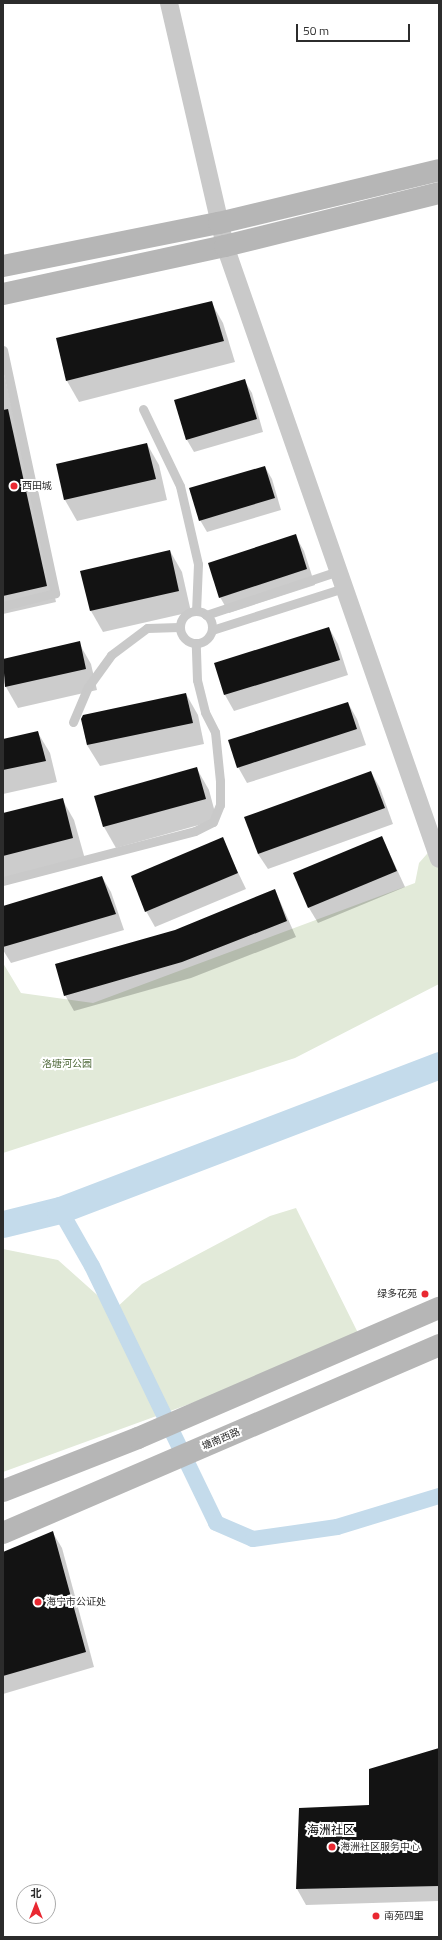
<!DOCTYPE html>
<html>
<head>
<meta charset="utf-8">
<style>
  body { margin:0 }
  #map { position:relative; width:442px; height:1940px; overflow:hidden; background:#fff; font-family:"Titillium Web","Noto Sans SC",sans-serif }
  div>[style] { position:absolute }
  .green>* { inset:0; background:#e2ead9 }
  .shadow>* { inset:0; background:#0003 }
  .canal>* { height:16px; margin:-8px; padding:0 8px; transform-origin:8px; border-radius:8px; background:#c4dbeb }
  .river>* { height:27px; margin:-13.5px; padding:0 13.5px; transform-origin:13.5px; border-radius:13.5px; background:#c4dbeb }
  .building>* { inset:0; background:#131313 }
  .service>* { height:9px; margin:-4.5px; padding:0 4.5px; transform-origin:4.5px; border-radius:4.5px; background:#c9c9c9 }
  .service>.ring { margin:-4.5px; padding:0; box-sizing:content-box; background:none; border:9px solid #c9c9c9; border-radius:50% }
  .minor>* { height:18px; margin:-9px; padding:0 9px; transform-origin:9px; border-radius:9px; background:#c9c9c9 }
  .secondary>* { height:22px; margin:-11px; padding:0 11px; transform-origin:11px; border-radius:11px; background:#b6b6b6 }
  .dots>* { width:11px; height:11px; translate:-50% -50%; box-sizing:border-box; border:2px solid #fff; border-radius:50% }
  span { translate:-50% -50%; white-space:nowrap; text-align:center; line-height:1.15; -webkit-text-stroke:4px #fff; paint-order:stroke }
  .poi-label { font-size:10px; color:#2c2c2c }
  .left { translate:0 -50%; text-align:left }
  .right { translate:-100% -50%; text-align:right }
  .park-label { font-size:10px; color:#4e6839 }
  .street-label { font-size:10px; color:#2c2c2c }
  .quarter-label { font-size:12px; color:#000 }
  .frame { position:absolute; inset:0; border:4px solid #2c2c2c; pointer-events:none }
  .north { position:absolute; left:16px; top:1884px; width:40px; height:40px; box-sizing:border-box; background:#fff; border:1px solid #ababab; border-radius:50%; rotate:0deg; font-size:11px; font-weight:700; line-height:16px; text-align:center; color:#2c2c2c }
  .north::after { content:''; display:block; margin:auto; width:14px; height:18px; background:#e92831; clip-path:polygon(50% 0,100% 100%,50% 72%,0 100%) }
  .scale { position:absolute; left:296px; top:24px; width:114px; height:18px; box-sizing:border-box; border:2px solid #2c2c2c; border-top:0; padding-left:5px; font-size:12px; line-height:14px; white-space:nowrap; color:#2c2c2c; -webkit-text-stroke:3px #fff; paint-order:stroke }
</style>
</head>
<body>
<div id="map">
  <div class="green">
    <div style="clip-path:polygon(439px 844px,439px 984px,295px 1058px,3px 1153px,3px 963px,21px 993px,93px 1003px,415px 883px,419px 863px,434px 846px)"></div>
    <div style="clip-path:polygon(296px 1208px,362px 1341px,3px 1472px,3px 1249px,58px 1260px,114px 1310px,142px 1284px,270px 1216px)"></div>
  </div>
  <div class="shadow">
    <div style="clip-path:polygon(211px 302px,223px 323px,235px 362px,79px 402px,67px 381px,57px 339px)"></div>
    <div style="clip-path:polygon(3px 369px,56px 602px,3px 614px)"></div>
    <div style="clip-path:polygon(244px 380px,252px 393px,263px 432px,194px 452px,187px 440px)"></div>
    <div style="clip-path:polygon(147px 444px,159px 465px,167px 500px,77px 521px,65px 500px,57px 465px)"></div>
    <div style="clip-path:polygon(265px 467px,272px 479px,281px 510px,207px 532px,200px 520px)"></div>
    <div style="clip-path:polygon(295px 535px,304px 551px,315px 585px,229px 613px,220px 597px)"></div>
    <div style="clip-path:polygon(170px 551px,182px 572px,191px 612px,103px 632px,91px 611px,82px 572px)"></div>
    <div style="clip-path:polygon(329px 628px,338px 644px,348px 675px,234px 711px,225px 695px,215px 664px)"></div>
    <div style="clip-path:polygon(79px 643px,91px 664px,97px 690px,18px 708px,6px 687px,3px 660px)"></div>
    <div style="clip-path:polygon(186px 694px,198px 715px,204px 744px,100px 766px,87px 745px,82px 719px)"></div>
    <div style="clip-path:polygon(348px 703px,357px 719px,366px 745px,247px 783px,238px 767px)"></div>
    <div style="clip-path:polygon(38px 733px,50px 753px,57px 782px,3px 794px,3px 741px)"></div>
    <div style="clip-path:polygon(197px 769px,209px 790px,217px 820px,116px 848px,104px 827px,95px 797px)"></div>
    <div style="clip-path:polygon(371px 772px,380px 788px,393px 824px,268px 869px,258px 854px)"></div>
    <div style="clip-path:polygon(62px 799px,74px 820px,85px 859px,3px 880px,3px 815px)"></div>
    <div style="clip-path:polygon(382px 837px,405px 887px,318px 923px,309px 908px)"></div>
    <div style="clip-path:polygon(222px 839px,246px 889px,155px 927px,146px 911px)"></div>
    <div style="clip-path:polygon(102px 877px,111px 892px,124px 930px,11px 963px,3px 950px,3px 907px)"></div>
    <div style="clip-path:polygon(275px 890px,296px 937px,191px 978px,74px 1011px,65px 995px,175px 931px)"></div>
    <div style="clip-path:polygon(53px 1533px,62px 1548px,94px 1667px,3px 1694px,3px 1553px)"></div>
    <div style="clip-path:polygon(439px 1750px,439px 1901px,306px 1905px,297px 1889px,300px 1809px,370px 1806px)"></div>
  </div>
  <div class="canal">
    <div style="left:60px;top:1210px;width:64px;rotate:60.3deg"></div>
    <div style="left:92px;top:1266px;width:285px;rotate:64.2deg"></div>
    <div style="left:216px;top:1523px;width:40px;rotate:23.4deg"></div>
    <div style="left:253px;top:1539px;width:85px;rotate:-8.1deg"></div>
    <div style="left:337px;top:1527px;width:107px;rotate:-16.9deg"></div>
  </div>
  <div class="river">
    <div style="left:3px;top:1224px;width:59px;rotate:-13.8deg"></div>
    <div style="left:60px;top:1210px;width:406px;rotate:-20.9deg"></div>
  </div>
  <div class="building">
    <div style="clip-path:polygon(212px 301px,224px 341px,66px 381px,56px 338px)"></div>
    <div style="clip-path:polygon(245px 379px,257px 419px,186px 440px,174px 400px)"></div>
    <div style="clip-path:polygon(8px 409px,47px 586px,3px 596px,3px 410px)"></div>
    <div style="clip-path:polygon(147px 443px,156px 479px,64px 500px,56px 464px)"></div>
    <div style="clip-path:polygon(265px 466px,275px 498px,199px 521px,189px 488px)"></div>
    <div style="clip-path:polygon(296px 534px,307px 569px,219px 598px,208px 563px)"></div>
    <div style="clip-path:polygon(170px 550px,179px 591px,90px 611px,80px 571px)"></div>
    <div style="clip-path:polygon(329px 627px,340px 660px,224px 695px,214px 663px)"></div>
    <div style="clip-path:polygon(80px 641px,86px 669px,5px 687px,3px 659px)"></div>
    <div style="clip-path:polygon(186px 693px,193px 723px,87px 745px,81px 719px,83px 715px)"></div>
    <div style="clip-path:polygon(348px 702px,357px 729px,237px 768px,228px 740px)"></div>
    <div style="clip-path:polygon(38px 731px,46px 761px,3px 770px,3px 739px)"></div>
    <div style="clip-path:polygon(197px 767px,206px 799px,103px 827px,94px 796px)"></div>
    <div style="clip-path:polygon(371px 771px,385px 808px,258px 854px,244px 817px)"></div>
    <div style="clip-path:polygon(63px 798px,73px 838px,3px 856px,3px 813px)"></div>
    <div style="clip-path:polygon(382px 836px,397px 871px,308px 908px,293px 873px)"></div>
    <div style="clip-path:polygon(223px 837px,238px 873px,145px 912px,131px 876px)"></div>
    <div style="clip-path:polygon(102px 876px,116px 914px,3px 947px,3px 906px)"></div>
    <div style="clip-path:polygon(275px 889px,287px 921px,182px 962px,64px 996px,55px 964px,175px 930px)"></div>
    <div style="clip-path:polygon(53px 1531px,86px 1652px,3px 1676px,3px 1552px)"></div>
    <div style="clip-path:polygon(439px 1748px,439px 1886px,296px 1889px,299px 1808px,369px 1805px,369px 1769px)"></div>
  </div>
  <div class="service">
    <div style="left:3px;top:350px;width:249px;rotate:77.9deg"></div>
    <div style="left:55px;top:593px;width:54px;rotate:166deg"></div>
    <div style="left:143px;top:409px;width:85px;rotate:64.3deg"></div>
    <div style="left:180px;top:486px;width:80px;rotate:77deg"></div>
    <div style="left:198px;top:564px;width:47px;rotate:92.4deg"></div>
    <div class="ring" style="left:180px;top:611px;width:23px;height:23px"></div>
    <div style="left:206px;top:615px;width:139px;rotate:-18.4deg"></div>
    <div style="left:212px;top:630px;width:139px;rotate:-17.7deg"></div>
    <div style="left:73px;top:722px;width:38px;rotate:-67deg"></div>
    <div style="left:88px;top:687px;width:39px;rotate:-54deg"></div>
    <div style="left:111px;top:655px;width:45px;rotate:-36.9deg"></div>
    <div style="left:147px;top:628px;width:32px;rotate:-2deg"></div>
    <div style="left:3px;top:881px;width:198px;rotate:-14.6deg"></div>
    <div style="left:195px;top:831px;width:20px;rotate:-27deg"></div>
    <div style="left:213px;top:822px;width:18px;rotate:-68deg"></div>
    <div style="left:220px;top:805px;width:24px;rotate:-90deg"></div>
    <div style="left:220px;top:781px;width:49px;rotate:-95.8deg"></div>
    <div style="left:215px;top:732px;width:22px;rotate:-117deg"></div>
    <div style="left:205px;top:712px;width:33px;rotate:-104deg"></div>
    <div style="left:197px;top:680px;width:37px;rotate:-92deg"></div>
  </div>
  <div class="minor">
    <div style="left:169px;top:3px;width:249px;rotate:77deg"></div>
    <div style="left:225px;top:246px;width:649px;rotate:70.76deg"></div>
  </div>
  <div class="secondary">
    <div style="left:3px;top:266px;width:220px;rotate:-11.3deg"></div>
    <div style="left:219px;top:223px;width:226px;rotate:-13.5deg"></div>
    <div style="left:3px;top:294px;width:227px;rotate:-12.2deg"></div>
    <div style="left:225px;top:246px;width:220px;rotate:-13.9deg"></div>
    <div style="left:3px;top:1491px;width:145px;rotate:-21.4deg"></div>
    <div style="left:138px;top:1438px;width:328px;rotate:-23.4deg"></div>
    <div style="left:3px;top:1533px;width:475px;rotate:-23.3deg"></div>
  </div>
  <div class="dots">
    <div style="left:14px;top:486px;background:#e92831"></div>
    <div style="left:425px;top:1294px;background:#e92831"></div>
    <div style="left:38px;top:1602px;background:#e92831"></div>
    <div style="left:332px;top:1847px;background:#e92831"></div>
    <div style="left:376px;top:1916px;background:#e92831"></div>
  </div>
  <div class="poi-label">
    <span class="left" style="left:22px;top:486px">西田城</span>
    <span class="right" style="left:417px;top:1294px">绿多花苑</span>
    <span class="left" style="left:46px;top:1602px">海宁市公证处</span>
    <span class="left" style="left:340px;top:1847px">海洲社区服务中心</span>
    <span class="left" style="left:384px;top:1916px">南苑四里</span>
  </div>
  <div class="park-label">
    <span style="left:67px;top:1064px">洛塘河公园</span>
  </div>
  <div class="street-label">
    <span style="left:221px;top:1439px;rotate:-23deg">塘南西路</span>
  </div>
  <div class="quarter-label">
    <span style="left:331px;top:1830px">海洲社区</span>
  </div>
  <div class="frame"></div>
  <div class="north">北</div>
  <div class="scale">50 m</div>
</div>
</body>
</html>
